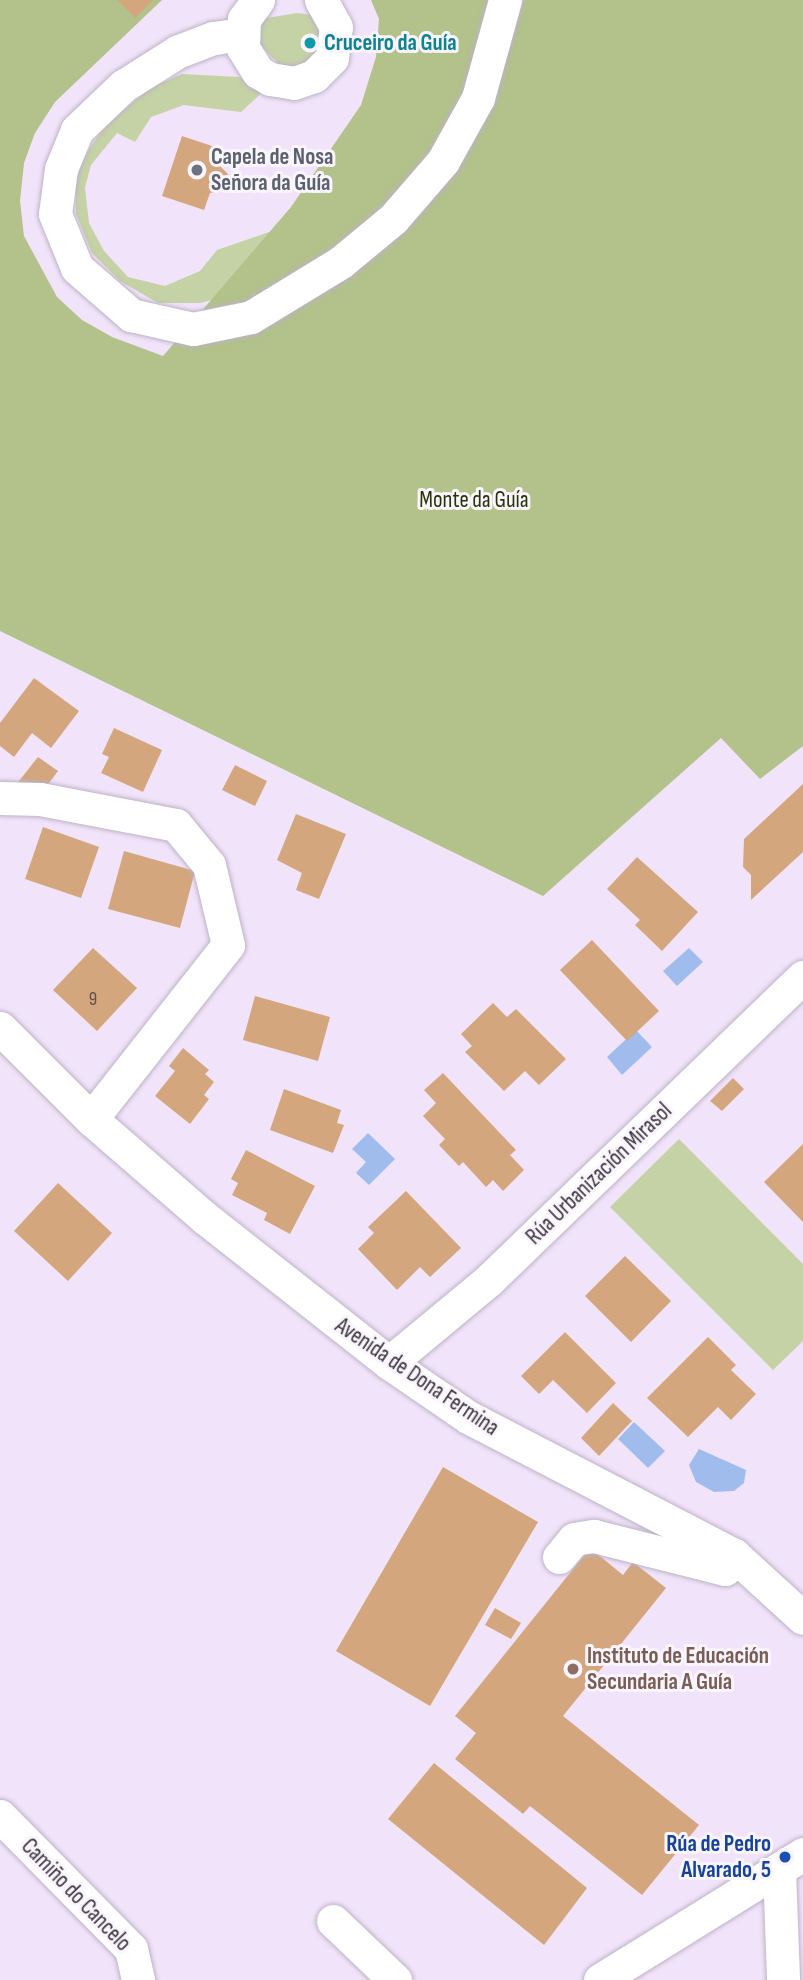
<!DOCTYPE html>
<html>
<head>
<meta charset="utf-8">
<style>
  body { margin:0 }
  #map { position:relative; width:803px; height:1980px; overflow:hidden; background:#f1e4fa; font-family:"Sofia Sans Condensed",sans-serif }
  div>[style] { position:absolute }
  .green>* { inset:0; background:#c5d2a5 }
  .forest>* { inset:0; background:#b2c28a }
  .water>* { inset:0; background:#9fbced }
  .building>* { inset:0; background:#d3a67d }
  .roads { filter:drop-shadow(0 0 2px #beb2c7) drop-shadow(0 0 2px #beb2c7) }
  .minor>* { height:33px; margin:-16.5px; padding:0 16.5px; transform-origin:16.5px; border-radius:16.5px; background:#fff }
  .dots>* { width:19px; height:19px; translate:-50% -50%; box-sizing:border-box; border:4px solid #faf5fd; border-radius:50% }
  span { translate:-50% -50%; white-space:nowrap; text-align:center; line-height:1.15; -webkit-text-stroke:6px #faf5fd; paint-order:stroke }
  .number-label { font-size:19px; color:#5f504c }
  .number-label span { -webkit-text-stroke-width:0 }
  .culture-label { font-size:23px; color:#0d838f; font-weight:700 }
  .left { translate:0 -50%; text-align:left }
  .worship-label { font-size:23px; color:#5b616d; font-weight:700 }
  .park-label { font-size:23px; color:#283207 }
  .street-label { font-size:23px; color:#38333c }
  .education-label { font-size:23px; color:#785e54; font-weight:700 }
  .transit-label { font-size:23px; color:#164399; font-weight:700 }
  .right { translate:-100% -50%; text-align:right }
</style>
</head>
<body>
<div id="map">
  <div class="green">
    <div style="clip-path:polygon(297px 13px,313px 15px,323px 28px,322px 49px,299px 68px,280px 65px,255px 40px,261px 19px)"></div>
    <div style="clip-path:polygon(182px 74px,239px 77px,266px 89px,241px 112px,184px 105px,151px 117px,135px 142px,117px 133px,91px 165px,85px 188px,89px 223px,104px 251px,128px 277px,165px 286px,200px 271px,217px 250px,272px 231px,212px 300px,200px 303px,158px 303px,120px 281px,92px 253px,76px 214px,75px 183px,82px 160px,104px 127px,150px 88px)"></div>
    <div style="clip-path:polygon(679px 1139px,803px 1264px,803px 1341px,773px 1370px,610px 1207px)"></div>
  </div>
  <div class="forest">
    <div style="clip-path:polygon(0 0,162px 0,55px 102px,35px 133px,24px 163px,20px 201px,24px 236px,57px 297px,82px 320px,112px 337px,163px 356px,291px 207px,361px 105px,376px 57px,379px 19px,371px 0,803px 0,803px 746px,760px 779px,721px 738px,543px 896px,0 631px)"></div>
  </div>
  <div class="water">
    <div style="clip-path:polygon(689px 948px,703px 962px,677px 986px,663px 971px)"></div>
    <div style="clip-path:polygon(636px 1030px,652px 1047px,622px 1075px,607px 1057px)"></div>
    <div style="clip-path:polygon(368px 1133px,395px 1159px,369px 1185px,356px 1173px,366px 1162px,352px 1149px)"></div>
    <div style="clip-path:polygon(634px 1422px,665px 1451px,648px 1468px,618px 1439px)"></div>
    <div style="clip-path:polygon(699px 1449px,746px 1470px,744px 1483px,734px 1491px,714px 1492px,696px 1482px,689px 1465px)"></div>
  </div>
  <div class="building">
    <div style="clip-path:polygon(117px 0,153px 0,135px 18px)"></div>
    <div style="clip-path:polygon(182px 136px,224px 150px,219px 165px,228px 174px,222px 191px,210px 193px,204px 210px,162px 196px)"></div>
    <div style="clip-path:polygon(34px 678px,79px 711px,51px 748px,32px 733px,14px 757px,0 746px,0 723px)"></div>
    <div style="clip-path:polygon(114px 728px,162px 750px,143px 792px,101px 773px,109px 757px,102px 754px)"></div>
    <div style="clip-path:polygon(38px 757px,58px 771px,43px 791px,15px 786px)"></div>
    <div style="clip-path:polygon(235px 765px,267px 781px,255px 806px,222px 790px)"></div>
    <div style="clip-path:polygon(803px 784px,803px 852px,751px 900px,751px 875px,743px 867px,744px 839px)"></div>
    <div style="clip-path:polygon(296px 814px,346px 834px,319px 899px,296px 890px,302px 873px,277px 860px)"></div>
    <div style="clip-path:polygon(43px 827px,99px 847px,81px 898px,25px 879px)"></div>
    <div style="clip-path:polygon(124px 851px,195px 871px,180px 928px,108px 909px)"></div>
    <div style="clip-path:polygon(637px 857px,698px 912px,662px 951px,635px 925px,640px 920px,607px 889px)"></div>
    <div style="clip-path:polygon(592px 940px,659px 1011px,627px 1041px,560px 970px)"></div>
    <div style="clip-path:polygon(93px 948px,137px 988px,97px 1031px,53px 990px)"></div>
    <div style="clip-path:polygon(255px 996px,330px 1017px,318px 1061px,243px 1040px)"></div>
    <div style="clip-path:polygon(493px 1003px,507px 1017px,516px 1009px,566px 1059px,539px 1085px,525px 1071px,504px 1091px,465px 1052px,472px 1046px,461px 1034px)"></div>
    <div style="clip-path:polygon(183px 1048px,209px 1070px,205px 1074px,214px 1082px,204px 1095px,209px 1099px,190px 1124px,155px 1096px,175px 1071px,169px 1066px)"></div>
    <div style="clip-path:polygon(443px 1073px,516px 1150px,510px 1155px,524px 1170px,503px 1191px,493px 1180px,486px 1187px,463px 1162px,459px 1166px,439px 1145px,445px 1139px,423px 1116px,436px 1103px,424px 1090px)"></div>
    <div style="clip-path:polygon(733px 1078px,744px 1089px,722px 1111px,710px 1101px)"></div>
    <div style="clip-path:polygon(284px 1089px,341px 1110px,337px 1123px,344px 1125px,333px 1153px,270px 1130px)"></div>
    <div style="clip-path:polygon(803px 1144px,803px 1222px,764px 1182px)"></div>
    <div style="clip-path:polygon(246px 1150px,315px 1186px,290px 1234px,264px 1220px,267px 1213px,232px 1195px,238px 1183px,231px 1179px)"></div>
    <div style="clip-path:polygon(58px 1183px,112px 1233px,68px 1281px,14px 1231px)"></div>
    <div style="clip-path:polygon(406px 1191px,461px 1248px,430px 1277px,420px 1267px,397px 1290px,358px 1249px,374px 1233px,368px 1227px)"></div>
    <div style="clip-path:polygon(625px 1256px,671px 1301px,631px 1342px,585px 1296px)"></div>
    <div style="clip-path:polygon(565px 1332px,616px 1383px,587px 1413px,553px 1380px,539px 1394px,521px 1376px)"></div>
    <div style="clip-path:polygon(708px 1337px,736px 1365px,731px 1370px,756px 1394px,731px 1420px,718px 1407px,688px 1437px,647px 1398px)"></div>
    <div style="clip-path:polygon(613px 1403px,632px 1421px,599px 1456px,581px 1438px)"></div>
    <div style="clip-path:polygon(443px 1467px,538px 1522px,430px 1706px,336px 1651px)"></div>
    <div style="clip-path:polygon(590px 1548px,623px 1575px,633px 1562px,666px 1588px,563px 1716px,699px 1825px,642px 1895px,530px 1806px,523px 1814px,455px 1759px,476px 1733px,455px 1716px)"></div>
    <div style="clip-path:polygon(495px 1608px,521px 1623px,511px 1639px,485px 1625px)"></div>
    <div style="clip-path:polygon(434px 1763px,587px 1888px,544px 1945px,388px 1819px)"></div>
  </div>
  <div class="roads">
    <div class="minor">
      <div style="left:258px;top:0;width:24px;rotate:126deg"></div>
      <div style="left:244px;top:19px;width:29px;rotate:92deg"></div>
      <div style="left:243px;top:48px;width:28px;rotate:58deg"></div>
      <div style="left:258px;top:72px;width:14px;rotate:30deg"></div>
      <div style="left:270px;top:79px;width:24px;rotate:9deg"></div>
      <div style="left:294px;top:83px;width:21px;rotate:-19deg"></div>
      <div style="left:314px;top:76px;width:25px;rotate:-45deg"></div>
      <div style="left:332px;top:58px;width:31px;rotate:-83deg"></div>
      <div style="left:336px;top:27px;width:31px;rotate:-119deg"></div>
      <div style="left:242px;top:34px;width:29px;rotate:172deg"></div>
      <div style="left:213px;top:38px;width:39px;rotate:159deg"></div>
      <div style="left:177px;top:52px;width:64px;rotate:147.8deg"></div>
      <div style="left:123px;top:86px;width:64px;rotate:136.3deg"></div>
      <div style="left:77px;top:130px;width:42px;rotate:112.3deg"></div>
      <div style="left:61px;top:169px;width:45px;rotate:97.6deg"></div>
      <div style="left:55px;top:214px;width:58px;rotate:67.8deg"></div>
      <div style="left:77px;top:268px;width:72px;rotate:41deg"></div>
      <div style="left:131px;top:315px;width:64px;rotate:12.7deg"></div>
      <div style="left:193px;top:329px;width:59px;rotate:-11.7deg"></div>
      <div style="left:251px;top:317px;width:105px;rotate:-31.4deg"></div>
      <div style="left:341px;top:262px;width:67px;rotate:-39.6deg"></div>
      <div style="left:393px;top:219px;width:77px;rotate:-49.2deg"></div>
      <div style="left:443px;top:161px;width:72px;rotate:-60.9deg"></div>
      <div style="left:478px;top:98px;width:102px;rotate:-74.6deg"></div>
      <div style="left:0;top:798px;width:40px;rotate:1.4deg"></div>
      <div style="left:40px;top:799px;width:138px;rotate:10.8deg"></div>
      <div style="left:176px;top:825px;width:52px;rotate:50.5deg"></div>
      <div style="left:209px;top:865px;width:82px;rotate:76.6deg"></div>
      <div style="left:228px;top:945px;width:221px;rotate:128.2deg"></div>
      <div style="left:0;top:1028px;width:129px;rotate:45deg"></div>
      <div style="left:91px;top:1119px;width:151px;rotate:41deg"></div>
      <div style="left:205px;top:1218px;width:234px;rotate:38.2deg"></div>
      <div style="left:389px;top:1363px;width:96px;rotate:34.4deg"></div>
      <div style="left:468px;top:1417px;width:300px;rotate:27.4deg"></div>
      <div style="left:734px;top:1555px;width:93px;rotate:42.4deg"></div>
      <div style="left:389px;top:1363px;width:131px;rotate:-39.7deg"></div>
      <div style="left:490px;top:1279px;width:435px;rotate:-44deg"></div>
      <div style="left:559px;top:1557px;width:23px;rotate:-50deg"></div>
      <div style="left:574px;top:1539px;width:20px;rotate:-9deg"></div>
      <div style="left:594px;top:1536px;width:135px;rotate:14.1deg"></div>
      <div style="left:725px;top:1569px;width:17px;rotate:-57deg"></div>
      <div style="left:0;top:1816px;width:187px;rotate:45.4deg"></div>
      <div style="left:131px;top:1949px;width:32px;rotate:77deg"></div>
      <div style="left:779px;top:1869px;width:111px;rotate:87.9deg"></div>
      <div style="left:333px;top:1921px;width:86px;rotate:43.6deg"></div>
      <div style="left:600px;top:1980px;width:239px;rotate:-31.8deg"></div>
    </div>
  </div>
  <div class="dots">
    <div style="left:310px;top:43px;background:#0f9aa8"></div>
    <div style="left:197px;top:170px;background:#6b7280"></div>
    <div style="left:573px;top:1669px;background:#8d6e63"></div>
    <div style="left:785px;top:1857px;background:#1a4fb4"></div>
  </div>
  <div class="number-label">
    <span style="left:93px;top:1000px">9</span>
  </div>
  <div class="culture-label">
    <span class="left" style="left:324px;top:43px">Cruceiro da Guía</span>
  </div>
  <div class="worship-label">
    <span class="left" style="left:211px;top:170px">Capela de Nosa<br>Señora da Guía</span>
  </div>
  <div class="park-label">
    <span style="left:474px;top:500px">Monte da Guía</span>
  </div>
  <div class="street-label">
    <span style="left:599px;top:1174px;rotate:-44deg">Rúa Urbanización Mirasol</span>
    <span style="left:417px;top:1377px;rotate:34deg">Avenida de Dona Fermina</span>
    <span style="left:76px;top:1895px;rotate:46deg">Camiño do Cancelo</span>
  </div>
  <div class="education-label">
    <span class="left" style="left:587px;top:1669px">Instituto de Educación<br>Secundaria A Guía</span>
  </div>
  <div class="transit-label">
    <span class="right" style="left:771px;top:1857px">Rúa de Pedro<br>Alvarado, 5</span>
  </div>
</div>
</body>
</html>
